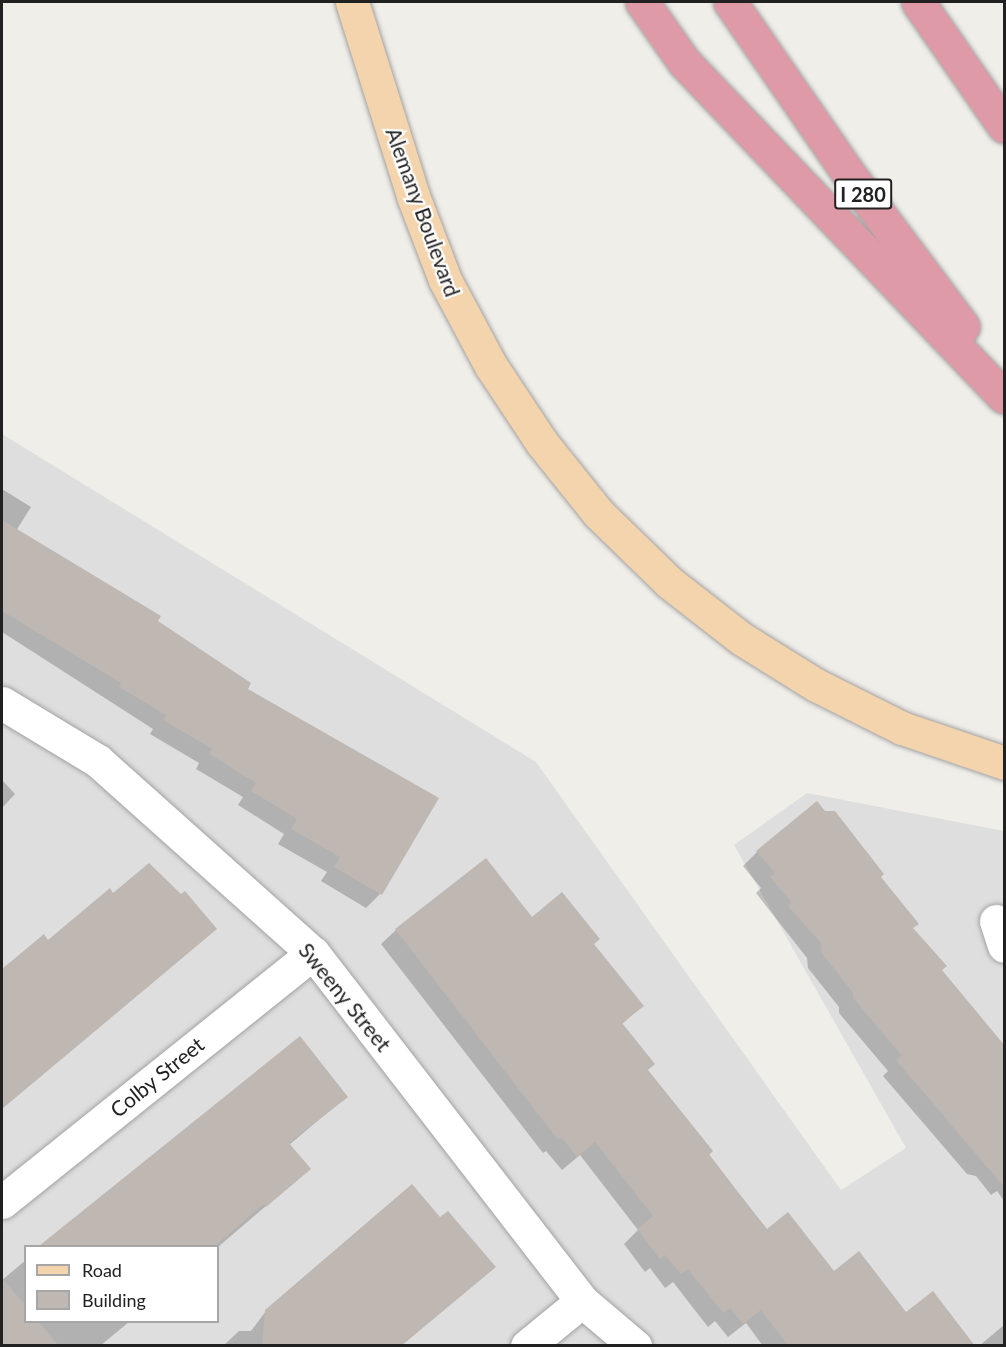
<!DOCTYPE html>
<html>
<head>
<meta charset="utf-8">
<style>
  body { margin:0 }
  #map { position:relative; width:1006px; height:1347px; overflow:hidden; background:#f0eee9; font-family:Lato,sans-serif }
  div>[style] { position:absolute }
  .residential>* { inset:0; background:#dfdede }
  .shadow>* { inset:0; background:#0003 }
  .building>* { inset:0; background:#beb7b2 }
  .roads { filter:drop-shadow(0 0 2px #a2a2a2) drop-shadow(0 0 2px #a2a2a2) }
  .minor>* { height:33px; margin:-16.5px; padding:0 16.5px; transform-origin:16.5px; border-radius:16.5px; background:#fff }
  .primary>* { height:33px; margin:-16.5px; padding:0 16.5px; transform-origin:16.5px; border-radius:16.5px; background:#f3d4ac }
  .motorway>* { height:33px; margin:-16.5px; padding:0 16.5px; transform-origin:16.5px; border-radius:16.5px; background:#df9aa7 }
  span { translate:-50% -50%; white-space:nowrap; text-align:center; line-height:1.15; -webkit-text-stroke:4.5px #fff; paint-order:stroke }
  .shield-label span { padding:2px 4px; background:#fff; border:2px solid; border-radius:4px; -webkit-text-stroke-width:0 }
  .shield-label { font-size:20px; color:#212121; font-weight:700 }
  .street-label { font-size:21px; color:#212121 }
  .frame { position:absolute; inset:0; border:3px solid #212121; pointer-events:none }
  .legend { position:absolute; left:24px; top:1245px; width:195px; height:78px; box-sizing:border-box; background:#fff; border:2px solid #a6a6a6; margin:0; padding:8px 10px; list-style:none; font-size:18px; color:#212121 }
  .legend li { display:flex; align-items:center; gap:12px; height:30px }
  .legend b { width:30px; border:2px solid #a6a6a6 }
</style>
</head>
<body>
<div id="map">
  <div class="residential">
    <div style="clip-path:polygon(evenodd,2px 434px,536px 762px,841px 1190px,906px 1148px,734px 845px,807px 793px,1004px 831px,1004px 1345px,2px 1345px,2px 434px,26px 1246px,218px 1246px,218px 1322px,26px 1322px,26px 1246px)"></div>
  </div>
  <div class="shadow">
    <div style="clip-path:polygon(2px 489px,31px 507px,16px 531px,156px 622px,246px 689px,437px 798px,380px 894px,366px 908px,321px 881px,327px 872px,278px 844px,284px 834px,238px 805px,243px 797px,196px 769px,199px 763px,150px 734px,153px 729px,2px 632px)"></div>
    <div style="clip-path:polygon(2px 780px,15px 794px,2px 808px)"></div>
    <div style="clip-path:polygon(757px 852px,879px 877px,940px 971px,1004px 1049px,1004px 1201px,997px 1191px,991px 1195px,976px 1176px,967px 1174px,883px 1076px,888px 1071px,839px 1013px,839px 1007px,808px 968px,807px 958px,756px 893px,761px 888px,743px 866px)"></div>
    <div style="clip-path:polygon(113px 895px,215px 929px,2px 1108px,2px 970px,43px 936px,48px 942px)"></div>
    <div style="clip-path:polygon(532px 919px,593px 944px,642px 1006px,622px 1024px,646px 1071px,767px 1231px,906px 1314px,973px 1346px,763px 1346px,746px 1323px,728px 1337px,715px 1321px,708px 1327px,673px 1282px,665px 1288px,650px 1268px,645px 1272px,624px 1244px,638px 1230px,580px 1155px,562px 1170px,546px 1151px,543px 1153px,381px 944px,396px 930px)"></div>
    <div style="clip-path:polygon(299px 1038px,346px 1097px,289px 1145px,309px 1169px,218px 1247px,43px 1246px)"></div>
    <div style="clip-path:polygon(440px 1220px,493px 1267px,401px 1346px,223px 1346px,239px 1331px,251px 1331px,266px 1311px)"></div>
    <div style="clip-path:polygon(26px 1260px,26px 1322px,129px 1322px,100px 1346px,2px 1346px,2px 1280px)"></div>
    <div style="clip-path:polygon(1004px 1325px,1004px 1346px,979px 1346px)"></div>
  </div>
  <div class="building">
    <div style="clip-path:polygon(2px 520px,161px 616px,158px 621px,251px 683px,248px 689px,439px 798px,382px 895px,334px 867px,340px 857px,291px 829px,297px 819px,251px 791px,256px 783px,209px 754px,212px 749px,163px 720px,166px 715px,119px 687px,121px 683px,2px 611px)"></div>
    <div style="clip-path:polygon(817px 801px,825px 811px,835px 811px,884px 874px,881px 877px,919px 924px,913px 928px,947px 966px,942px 970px,1005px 1046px,1005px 1188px,896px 1060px,902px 1056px,853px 998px,853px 993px,822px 953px,821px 943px,788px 906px,791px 902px,770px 877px,775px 873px,756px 851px)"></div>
    <div style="clip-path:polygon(486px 858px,532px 917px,562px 892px,600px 939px,594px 944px,644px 1006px,622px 1023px,655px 1064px,648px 1070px,713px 1151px,709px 1155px,767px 1229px,788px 1212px,834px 1271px,859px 1251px,906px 1312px,933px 1291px,975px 1346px,788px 1346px,761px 1310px,743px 1324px,730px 1308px,723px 1313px,688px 1269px,681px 1274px,665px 1255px,660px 1259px,637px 1229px,653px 1216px,595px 1142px,577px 1157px,562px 1138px,558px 1140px,395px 929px)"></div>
    <div style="clip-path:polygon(149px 863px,181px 894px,185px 891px,217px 929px,2px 1109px,2px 969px,44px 934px,48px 940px,110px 888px,113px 893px)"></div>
    <div style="clip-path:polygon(300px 1036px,348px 1097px,289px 1143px,311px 1169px,266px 1207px,264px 1204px,215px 1246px,39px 1246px)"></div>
    <div style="clip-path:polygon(412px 1184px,440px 1217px,448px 1211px,496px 1267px,401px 1346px,262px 1346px,265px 1310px)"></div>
    <div style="clip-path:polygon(2px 1278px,26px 1306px,26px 1322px,39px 1322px,59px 1346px,2px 1346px)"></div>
  </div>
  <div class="roads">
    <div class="minor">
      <div style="left:2px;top:703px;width:112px;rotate:31.1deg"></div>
      <div style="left:98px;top:761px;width:288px;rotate:41.8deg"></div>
      <div style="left:313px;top:953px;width:440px;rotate:52.3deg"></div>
      <div style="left:582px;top:1301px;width:70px;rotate:40.3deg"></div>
      <div style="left:996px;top:921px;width:26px;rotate:72deg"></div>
      <div style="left:2px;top:1202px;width:398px;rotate:-38.7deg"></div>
      <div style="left:527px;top:1346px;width:71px;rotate:-39.3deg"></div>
    </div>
    <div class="primary">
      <div style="left:352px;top:2px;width:203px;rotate:72.5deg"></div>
      <div style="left:413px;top:196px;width:90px;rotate:69.1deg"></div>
      <div style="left:445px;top:280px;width:98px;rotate:61.9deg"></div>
      <div style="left:491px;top:366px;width:92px;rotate:56.5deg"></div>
      <div style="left:542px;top:443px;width:90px;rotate:51.3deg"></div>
      <div style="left:598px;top:513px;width:100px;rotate:44.2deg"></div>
      <div style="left:670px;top:583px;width:91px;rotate:37.9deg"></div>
      <div style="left:742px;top:639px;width:87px;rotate:31.9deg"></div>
      <div style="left:816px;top:685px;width:96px;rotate:26.6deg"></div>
      <div style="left:902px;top:728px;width:108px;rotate:18.9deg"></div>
    </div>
    <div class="motorway">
      <div style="left:642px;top:2px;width:73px;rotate:55deg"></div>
      <div style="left:684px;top:62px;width:463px;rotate:46.3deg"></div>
      <div style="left:730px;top:2px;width:208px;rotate:55.4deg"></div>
      <div style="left:848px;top:173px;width:192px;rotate:53.2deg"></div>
      <div style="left:918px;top:2px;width:151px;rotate:55.3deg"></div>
    </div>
  </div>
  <div class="shield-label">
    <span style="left:863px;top:194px">I 280</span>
  </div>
  <div class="street-label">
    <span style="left:423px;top:212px;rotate:70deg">Alemany Boulevard</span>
    <span style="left:345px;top:997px;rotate:51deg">Sweeny Street</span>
    <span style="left:157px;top:1077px;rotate:-39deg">Colby Street</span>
  </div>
  <div class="frame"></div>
  <ul class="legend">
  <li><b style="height:8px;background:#f3d4ac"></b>Road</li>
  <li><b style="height:16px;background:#beb7b2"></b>Building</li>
  </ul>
</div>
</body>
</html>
